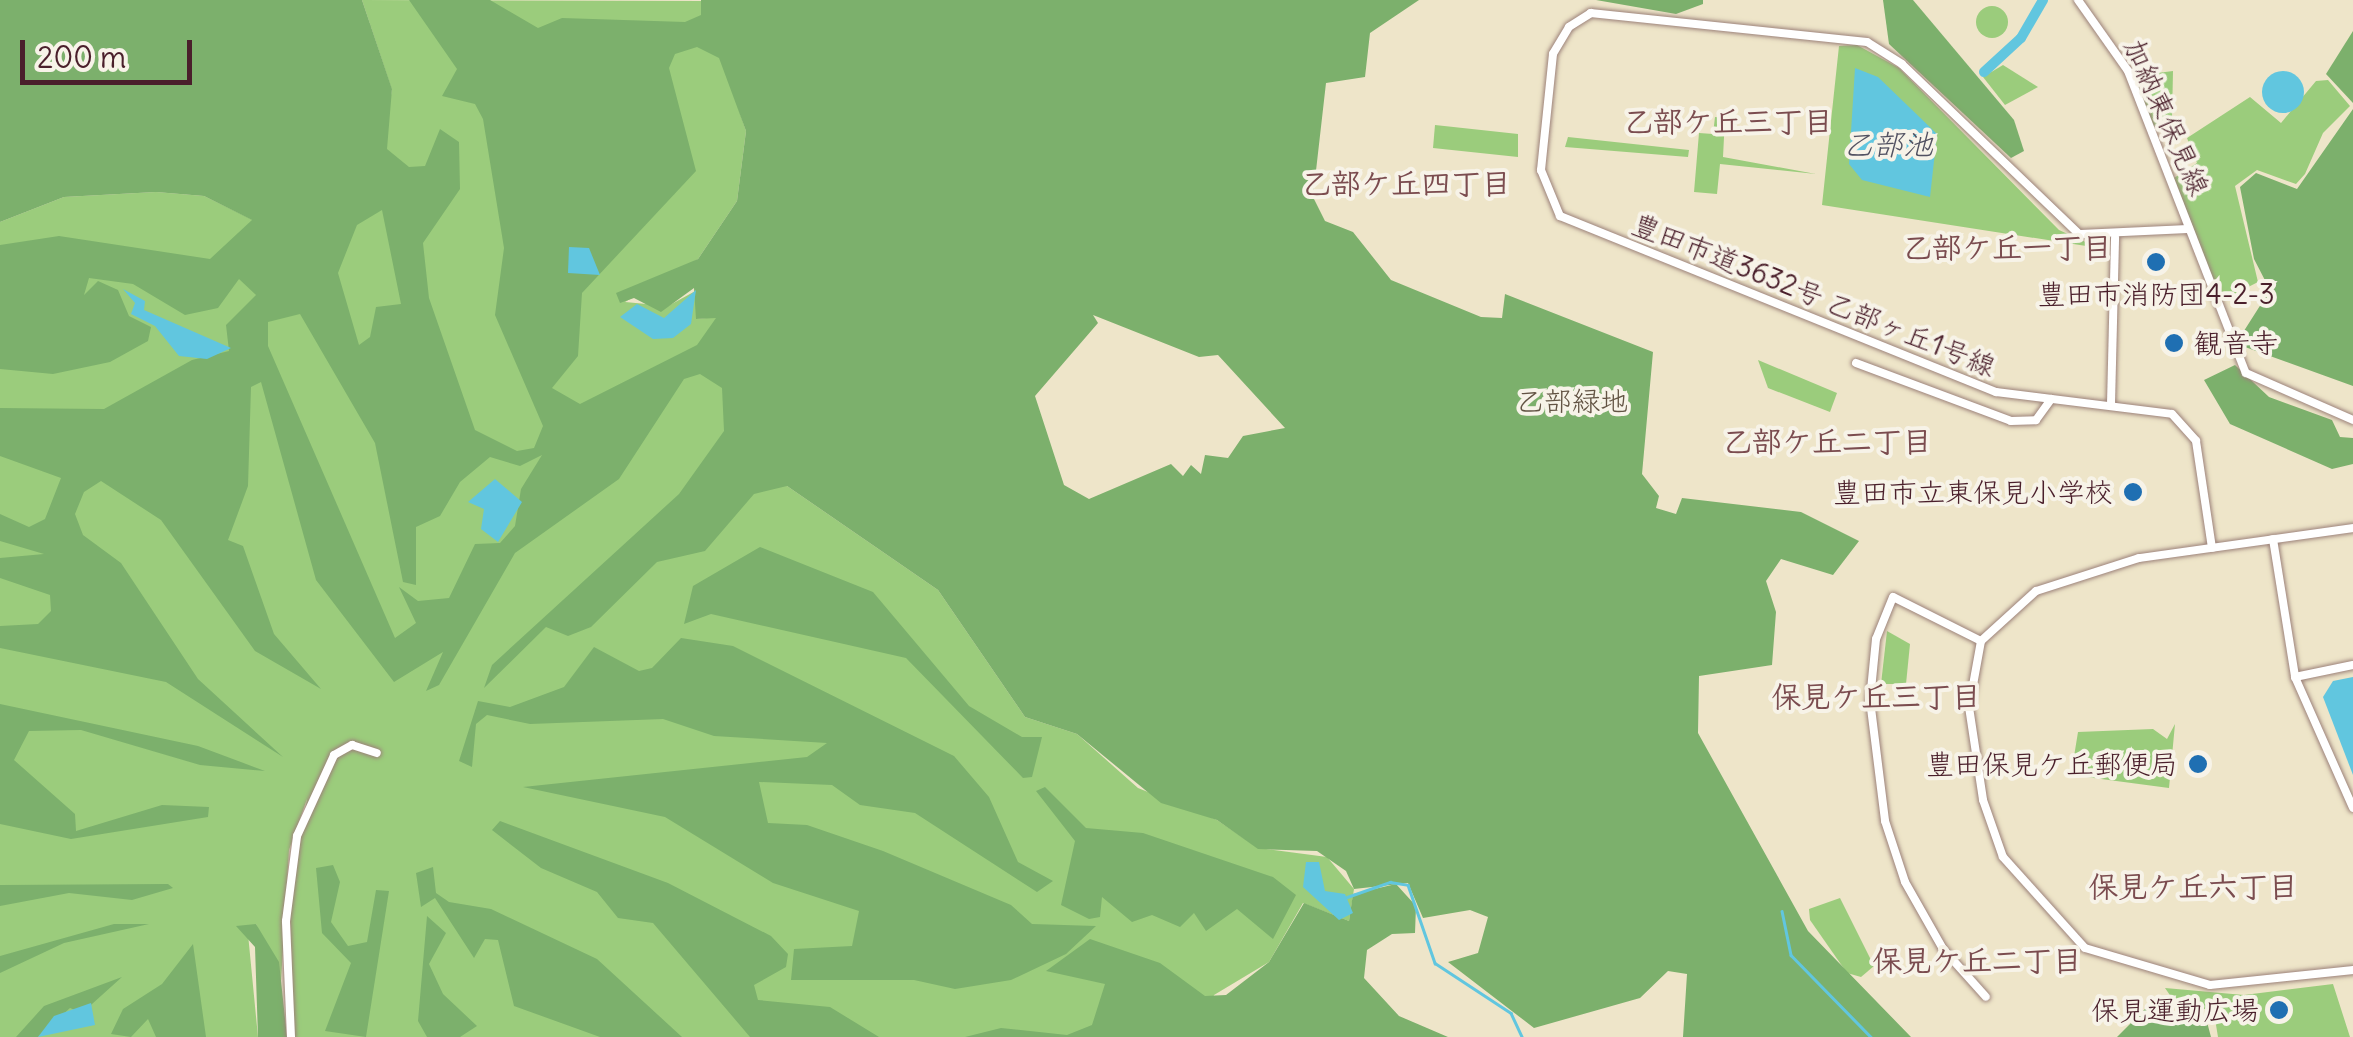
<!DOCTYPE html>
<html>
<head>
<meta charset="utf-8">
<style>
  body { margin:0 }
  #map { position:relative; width:2353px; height:1037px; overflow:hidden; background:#eee5c9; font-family:Delius,"Klee One",sans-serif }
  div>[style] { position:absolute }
  .green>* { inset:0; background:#9bcc7c }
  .round { border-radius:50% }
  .forest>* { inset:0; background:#7cb06c }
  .water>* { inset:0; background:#61c6df }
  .stream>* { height:2.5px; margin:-1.25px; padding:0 1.25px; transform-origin:1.25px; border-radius:1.25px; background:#61c6df }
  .river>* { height:10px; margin:-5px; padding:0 5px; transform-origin:5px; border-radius:5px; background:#61c6df }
  .roads { filter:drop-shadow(0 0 2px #9c827a) drop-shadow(0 0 2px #9c827a) }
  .secondary>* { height:8px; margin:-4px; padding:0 4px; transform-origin:4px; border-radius:4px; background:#fff }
  .dots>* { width:28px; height:28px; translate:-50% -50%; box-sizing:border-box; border:5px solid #f7f3e8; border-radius:50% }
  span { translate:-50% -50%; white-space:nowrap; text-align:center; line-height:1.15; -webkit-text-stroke:8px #f7f3e8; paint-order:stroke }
  .street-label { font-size:28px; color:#4a1f2b }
  .poi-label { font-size:28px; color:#4a1f2b }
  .left { translate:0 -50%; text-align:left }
  .right { translate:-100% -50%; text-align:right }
  .park-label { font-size:28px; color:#625343 }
  .neighbourhood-label { font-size:30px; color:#7b4c4f; font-weight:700 }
  .water-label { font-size:30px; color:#515161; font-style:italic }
  .scale { position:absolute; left:20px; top:40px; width:172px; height:45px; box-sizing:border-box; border:5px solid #4a1f2b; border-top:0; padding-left:12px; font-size:30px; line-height:35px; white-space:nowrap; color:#4a1f2b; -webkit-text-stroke:8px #f7f3e8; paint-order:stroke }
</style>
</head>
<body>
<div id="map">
  <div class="green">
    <div style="clip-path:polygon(362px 0,702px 1px,746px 131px,737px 201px,698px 259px,625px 302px,668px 306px,699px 289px,697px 319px,716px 317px,787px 486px,938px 590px,1025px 717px,1077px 734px,1138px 788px,1217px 820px,1258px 848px,1327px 857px,1354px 889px,1349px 921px,1303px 903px,1269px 962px,1214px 995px,1199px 1037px,294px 1037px,290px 909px,307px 799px,289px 850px,281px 981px,256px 924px,248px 934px,258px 1037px,0 1037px,0 222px,64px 197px,156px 192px,204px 196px,253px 220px,383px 136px,392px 90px)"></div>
    <div class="round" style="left:1976px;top:6px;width:32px;height:32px"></div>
    <div style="clip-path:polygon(1857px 45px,1899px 68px,2059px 230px,2099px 248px,1822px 205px,1839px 46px)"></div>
    <div style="clip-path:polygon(2003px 65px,2038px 87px,2005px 105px,1983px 77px)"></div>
    <div style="clip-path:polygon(2173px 71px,2172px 118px,2149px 129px,2134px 76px)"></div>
    <div style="clip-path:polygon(2328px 80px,2350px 106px,2323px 133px,2305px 174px,2296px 184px,2257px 170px,2235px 186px,2258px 282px,2221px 301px,2174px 178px,2197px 163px,2187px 138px,2250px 97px,2281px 123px,2316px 81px)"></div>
    <div style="clip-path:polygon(1715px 117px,1725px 118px,1723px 157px,1816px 174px,1720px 164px,1717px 194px,1694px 192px,1699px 133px,1713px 134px)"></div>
    <div style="clip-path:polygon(1435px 125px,1518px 134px,1518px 157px,1433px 148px)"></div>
    <div style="clip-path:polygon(1568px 137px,1689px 150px,1688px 157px,1565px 147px)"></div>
    <div style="clip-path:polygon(1758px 360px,1837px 393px,1830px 412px,1768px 388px)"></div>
    <div style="clip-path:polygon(1887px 631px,1910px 644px,1906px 684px,1881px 684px)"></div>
    <div style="clip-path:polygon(2175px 724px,2169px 788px,2071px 775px,2078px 732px,2153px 729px,2167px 739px)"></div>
    <div style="clip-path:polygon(1840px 898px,1874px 966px,1861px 977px,1847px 973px,1810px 920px,1809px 909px)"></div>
    <div style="clip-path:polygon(2333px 984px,2350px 1037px,2218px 1037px,2213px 1007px,2183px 1014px,2165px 988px,2244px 995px)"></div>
  </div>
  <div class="forest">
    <div style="clip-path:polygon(evenodd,0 0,362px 0,392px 89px,387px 149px,409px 167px,425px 166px,440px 129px,459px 142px,460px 189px,423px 243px,429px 298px,475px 430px,517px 451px,534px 448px,543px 426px,495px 315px,504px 248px,483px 119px,475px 104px,442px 96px,457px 69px,409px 0,490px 0,538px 28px,562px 18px,685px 22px,701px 15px,701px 0,1419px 0,1370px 33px,1365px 77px,1326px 83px,1313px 197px,1325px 221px,1353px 232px,1391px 280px,1481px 317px,1502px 318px,1505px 294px,1653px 352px,1642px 474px,1659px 496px,1656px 508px,1676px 514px,1682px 498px,1801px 512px,1859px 541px,1833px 575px,1781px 559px,1766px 581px,1776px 612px,1772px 665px,1699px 676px,1698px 733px,1808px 931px,1911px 1037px,1683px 1037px,1687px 974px,1668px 971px,1640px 998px,1534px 1028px,1448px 962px,1478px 953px,1488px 917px,1470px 910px,1423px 918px,1408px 883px,1354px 889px,1346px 871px,1317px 851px,1258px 849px,1217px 820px,1161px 803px,1077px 734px,1025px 717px,938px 590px,787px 486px,754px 494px,705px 551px,657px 562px,591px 627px,568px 636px,546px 627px,484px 688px,492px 665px,679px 494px,724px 431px,722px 388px,700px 374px,684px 379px,619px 479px,515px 553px,439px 685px,426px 691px,443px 652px,394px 682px,316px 580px,261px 382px,251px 387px,248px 486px,228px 540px,243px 546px,274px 634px,321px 689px,255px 651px,161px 520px,101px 481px,84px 492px,75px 514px,83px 535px,121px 563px,198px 679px,283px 757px,166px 682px,0 648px,0 626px,38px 624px,51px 611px,50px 595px,0 578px,0 558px,44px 554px,0 541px,0 514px,29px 527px,45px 519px,61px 478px,0 456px,0 408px,104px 409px,192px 360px,229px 351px,226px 325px,256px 295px,239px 279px,218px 308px,185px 315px,133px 284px,89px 278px,84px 295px,98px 281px,118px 290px,129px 316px,151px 327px,148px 341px,110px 362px,53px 374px,0 369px,0 245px,59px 236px,210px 259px,252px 220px,204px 196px,156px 192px,64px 197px,0 222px,0 0,697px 47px,719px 58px,746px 131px,737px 201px,698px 259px,616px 293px,620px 303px,634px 298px,661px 312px,694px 288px,696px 319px,716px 318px,697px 345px,580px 404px,552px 388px,578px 356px,582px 293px,696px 171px,669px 68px,675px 54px,697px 47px,0 0,382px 210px,401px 304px,376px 307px,370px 337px,359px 345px,338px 273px,357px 225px,382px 210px,0 0,300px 314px,375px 443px,403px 582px,416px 585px,416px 527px,440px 516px,460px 482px,490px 457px,520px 466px,542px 455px,521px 489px,515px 526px,500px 543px,475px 544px,449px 598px,418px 601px,399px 587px,416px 623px,395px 638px,268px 346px,268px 322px,300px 314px,0 0,1093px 315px,1199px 357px,1218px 355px,1285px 428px,1243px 436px,1228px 458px,1205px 455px,1201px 474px,1191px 465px,1183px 476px,1171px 464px,1089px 499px,1064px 485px,1035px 396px,1098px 323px,1093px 315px)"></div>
    <div style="clip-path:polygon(1596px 0,1703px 0,1703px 4px,1676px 14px)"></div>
    <div style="clip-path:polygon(1883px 0,1913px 0,2014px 120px,2024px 151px,2011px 158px,1889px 44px)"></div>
    <div style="clip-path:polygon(2353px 31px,2353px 103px,2326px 74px)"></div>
    <div style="clip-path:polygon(2353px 109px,2353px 386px,2245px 347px,2242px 334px,2270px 290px,2254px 259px,2240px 187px,2256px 173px,2297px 189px)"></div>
    <div style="clip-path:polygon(2235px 365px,2269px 397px,2332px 420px,2340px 437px,2353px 438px,2353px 464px,2332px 469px,2230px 424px,2204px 380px)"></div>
    <div style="clip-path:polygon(760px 547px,873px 592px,969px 706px,1022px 737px,1042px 737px,1032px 777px,1023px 778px,906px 658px,711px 614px,684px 624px,693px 586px)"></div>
    <div style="clip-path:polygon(681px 638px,733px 646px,954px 756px,989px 797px,1018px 862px,1053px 881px,1037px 892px,915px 813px,860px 805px,832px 785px,759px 782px,768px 823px,807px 825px,883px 851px,1011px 905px,1032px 924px,1096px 926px,1066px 954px,1011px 980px,955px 989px,914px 980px,791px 980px,794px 949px,852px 946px,859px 911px,773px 883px,665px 817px,523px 787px,807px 757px,827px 743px,714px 736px,663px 719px,530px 724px,487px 715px,476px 724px,472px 767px,459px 761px,478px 701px,510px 707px,564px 687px,594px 647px,639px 671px,652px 668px)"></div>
    <div style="clip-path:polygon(0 704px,198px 746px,265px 771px,200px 765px,81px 730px,29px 731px,14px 760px,75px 814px,76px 831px,162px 805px,209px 807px,208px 817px,71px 839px,0 824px)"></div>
    <div style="clip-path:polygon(1045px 787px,1086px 828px,1143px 833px,1273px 877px,1296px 895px,1273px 939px,1237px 909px,1206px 931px,1194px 913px,1180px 927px,1152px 915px,1132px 922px,1102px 897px,1100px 917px,1089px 919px,1061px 905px,1075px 841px,1036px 791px)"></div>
    <div style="clip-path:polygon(500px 821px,668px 883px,771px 936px,788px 954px,786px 967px,754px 985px,758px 1000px,830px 1007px,879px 1037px,750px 1037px,653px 923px,618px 918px,597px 892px,541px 868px,492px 830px)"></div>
    <div style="clip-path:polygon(333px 865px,340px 882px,331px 922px,348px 946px,367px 942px,376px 890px,389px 891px,366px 1037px,325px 1031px,351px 963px,322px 933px,316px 868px)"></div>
    <div style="clip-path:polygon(433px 867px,436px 893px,449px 902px,491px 909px,597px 959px,682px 1037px,600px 1037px,514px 1006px,498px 940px,485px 939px,474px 958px,435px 898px,421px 907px,416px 873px)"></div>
    <div style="clip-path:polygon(1396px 884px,1416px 906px,1415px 933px,1392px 934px,1367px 950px,1364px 978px,1399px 1016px,1448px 1037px,965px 1037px,1001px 1028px,1067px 1035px,1092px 1025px,1105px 984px,1046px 971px,1090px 939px,1160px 963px,1205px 996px,1226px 995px,1269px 962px,1304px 903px,1349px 921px,1353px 894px)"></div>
    <div style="clip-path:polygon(0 885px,168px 884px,173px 888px,132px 900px,69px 893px,0 906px)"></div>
    <div style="clip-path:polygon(427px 916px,446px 933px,429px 964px,443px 994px,477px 1026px,460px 1037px,427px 1037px,418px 1021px)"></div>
    <div style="clip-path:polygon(114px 924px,149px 924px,64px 943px,0 973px,0 956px)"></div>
    <div style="clip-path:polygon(256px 924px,279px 962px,287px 1037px,258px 1037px,255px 947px,236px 926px)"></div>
    <div style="clip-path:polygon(193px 944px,206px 1037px,156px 1037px,148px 1019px,131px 1037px,111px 1034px,123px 1009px,162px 984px)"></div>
    <div style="clip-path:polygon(122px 977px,82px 1013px,70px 1008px,38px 1037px,16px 1037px,44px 1006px)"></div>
    <div style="clip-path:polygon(2158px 996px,2178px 1016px,2207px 1022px,2211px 1037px,2117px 1037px)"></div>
  </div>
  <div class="water">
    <div style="clip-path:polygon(1855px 68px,1878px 77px,1937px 134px,1930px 197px,1862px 180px,1849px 164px)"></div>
    <div class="round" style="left:2262px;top:71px;width:42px;height:42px"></div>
    <div style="clip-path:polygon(569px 247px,589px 248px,600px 275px,568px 273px)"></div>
    <div style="clip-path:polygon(123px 289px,145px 301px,144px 310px,231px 348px,207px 359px,179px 356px,155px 326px,131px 314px,135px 303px)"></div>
    <div style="clip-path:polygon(696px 290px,691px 324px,673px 338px,653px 339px,620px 317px,637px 304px,664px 318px)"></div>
    <div style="clip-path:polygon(495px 479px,522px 502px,498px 542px,481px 529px,484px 509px,468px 502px)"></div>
    <div style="clip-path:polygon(2353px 677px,2353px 775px,2323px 697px,2333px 681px)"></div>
    <div style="clip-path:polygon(1306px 862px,1319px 862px,1325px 891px,1345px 894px,1353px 913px,1339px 920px,1303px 887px)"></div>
    <div style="clip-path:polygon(91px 1003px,95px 1025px,38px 1037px,54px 1016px)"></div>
  </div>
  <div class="stream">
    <div style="left:1347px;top:897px;width:46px;rotate:-19.2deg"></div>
    <div style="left:1390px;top:882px;width:18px;rotate:9deg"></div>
    <div style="left:1408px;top:885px;width:83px;rotate:70.9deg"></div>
    <div style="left:1435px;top:963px;width:91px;rotate:33.3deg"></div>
    <div style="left:1511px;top:1013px;width:26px;rotate:65deg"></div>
    <div style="left:1782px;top:911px;width:45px;rotate:78.4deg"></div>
    <div style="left:1791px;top:955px;width:115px;rotate:45.7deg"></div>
  </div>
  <div class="river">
    <div style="left:1984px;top:72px;width:50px;rotate:-42.6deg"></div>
    <div style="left:2021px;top:38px;width:44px;rotate:-59.9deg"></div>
  </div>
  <div class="roads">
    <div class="secondary">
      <div style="left:2078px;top:0;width:87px;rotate:54.8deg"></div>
      <div style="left:2128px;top:71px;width:324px;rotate:68.7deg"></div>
      <div style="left:2246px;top:373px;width:117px;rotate:23.7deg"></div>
      <div style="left:2189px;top:229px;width:110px;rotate:177.4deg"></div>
      <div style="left:2079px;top:234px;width:245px;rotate:-136.2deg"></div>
      <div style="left:1902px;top:64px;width:41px;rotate:-147.8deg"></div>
      <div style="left:1867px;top:42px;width:278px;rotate:-174deg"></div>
      <div style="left:1591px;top:13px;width:26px;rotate:148deg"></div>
      <div style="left:1569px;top:27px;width:31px;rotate:121deg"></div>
      <div style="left:1553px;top:54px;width:117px;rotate:95.9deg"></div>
      <div style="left:1541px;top:170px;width:50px;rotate:67.6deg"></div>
      <div style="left:1560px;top:216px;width:470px;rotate:22deg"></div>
      <div style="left:1996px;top:392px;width:177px;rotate:7.1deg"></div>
      <div style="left:2172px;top:414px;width:36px;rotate:48deg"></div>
      <div style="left:2196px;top:441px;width:108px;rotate:81.5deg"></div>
      <div style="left:1856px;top:363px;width:165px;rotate:20.5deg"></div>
      <div style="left:2011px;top:421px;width:25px;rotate:-2deg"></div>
      <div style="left:2036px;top:420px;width:26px;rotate:-54deg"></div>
      <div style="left:2111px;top:404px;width:167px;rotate:-88.6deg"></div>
      <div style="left:2353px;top:528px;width:216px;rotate:172deg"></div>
      <div style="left:2139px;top:558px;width:108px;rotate:162.2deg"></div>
      <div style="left:2036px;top:591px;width:74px;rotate:137.7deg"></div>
      <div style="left:1981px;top:641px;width:67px;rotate:100.3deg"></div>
      <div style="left:1969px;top:707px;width:94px;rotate:81.4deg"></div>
      <div style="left:1983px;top:800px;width:60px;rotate:70.7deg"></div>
      <div style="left:2003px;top:857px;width:122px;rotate:48deg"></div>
      <div style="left:2085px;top:948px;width:130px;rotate:16.5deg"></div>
      <div style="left:2210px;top:985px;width:144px;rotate:-6deg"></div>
      <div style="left:2273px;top:539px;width:140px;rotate:80.9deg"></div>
      <div style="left:2295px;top:677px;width:143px;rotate:66.1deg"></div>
      <div style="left:1981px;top:641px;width:98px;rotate:-153.4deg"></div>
      <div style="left:1893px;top:597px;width:45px;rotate:112deg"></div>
      <div style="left:1876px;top:639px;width:61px;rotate:95.6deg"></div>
      <div style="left:1870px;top:700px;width:122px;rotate:82.9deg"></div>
      <div style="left:1885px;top:821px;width:64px;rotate:71.8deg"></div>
      <div style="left:1905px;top:882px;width:77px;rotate:60.4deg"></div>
      <div style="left:1943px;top:949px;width:64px;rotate:48.1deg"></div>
      <div style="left:2295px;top:677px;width:59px;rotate:-11.7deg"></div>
      <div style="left:291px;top:1037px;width:116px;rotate:-92.5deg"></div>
      <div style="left:286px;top:921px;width:86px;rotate:-82.6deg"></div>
      <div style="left:297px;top:836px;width:89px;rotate:-65.4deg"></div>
      <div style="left:334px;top:755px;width:21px;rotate:-29deg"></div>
      <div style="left:352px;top:745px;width:26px;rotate:18deg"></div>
    </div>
  </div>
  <div class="dots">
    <div style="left:2156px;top:262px;background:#1f6fb2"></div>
    <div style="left:2174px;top:343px;background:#1f6fb2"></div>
    <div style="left:2133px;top:492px;background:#1f6fb2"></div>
    <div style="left:2198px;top:764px;background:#1f6fb2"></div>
    <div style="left:2279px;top:1010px;background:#1f6fb2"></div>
  </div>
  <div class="street-label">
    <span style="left:2167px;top:117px;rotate:66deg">加納東保見線</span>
    <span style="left:1814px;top:295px;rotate:22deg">豊田市道3632号 乙部ヶ丘1号線</span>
  </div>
  <div class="poi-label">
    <span style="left:2156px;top:294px">豊田市消防団4-2-3</span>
    <span class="left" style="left:2194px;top:343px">観音寺</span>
    <span class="right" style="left:2113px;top:492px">豊田市立東保見小学校</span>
    <span class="right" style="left:2178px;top:764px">豊田保見ケ丘郵便局</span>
    <span class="right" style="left:2259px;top:1010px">保見運動広場</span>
  </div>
  <div class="park-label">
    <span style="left:1572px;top:401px">乙部緑地</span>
  </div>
  <div class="neighbourhood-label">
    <span style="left:1728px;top:121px">乙部ケ丘三丁目</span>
    <span style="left:1406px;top:183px">乙部ケ丘四丁目</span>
    <span style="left:2007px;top:247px">乙部ケ丘一丁目</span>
    <span style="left:1827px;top:441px">乙部ケ丘二丁目</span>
    <span style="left:1876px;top:696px">保見ケ丘三丁目</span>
    <span style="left:2193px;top:886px">保見ケ丘六丁目</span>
    <span style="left:1977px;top:960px">保見ケ丘二丁目</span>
  </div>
  <div class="water-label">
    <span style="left:1888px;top:144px">乙部池</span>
  </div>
  <div class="scale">200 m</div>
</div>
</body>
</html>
